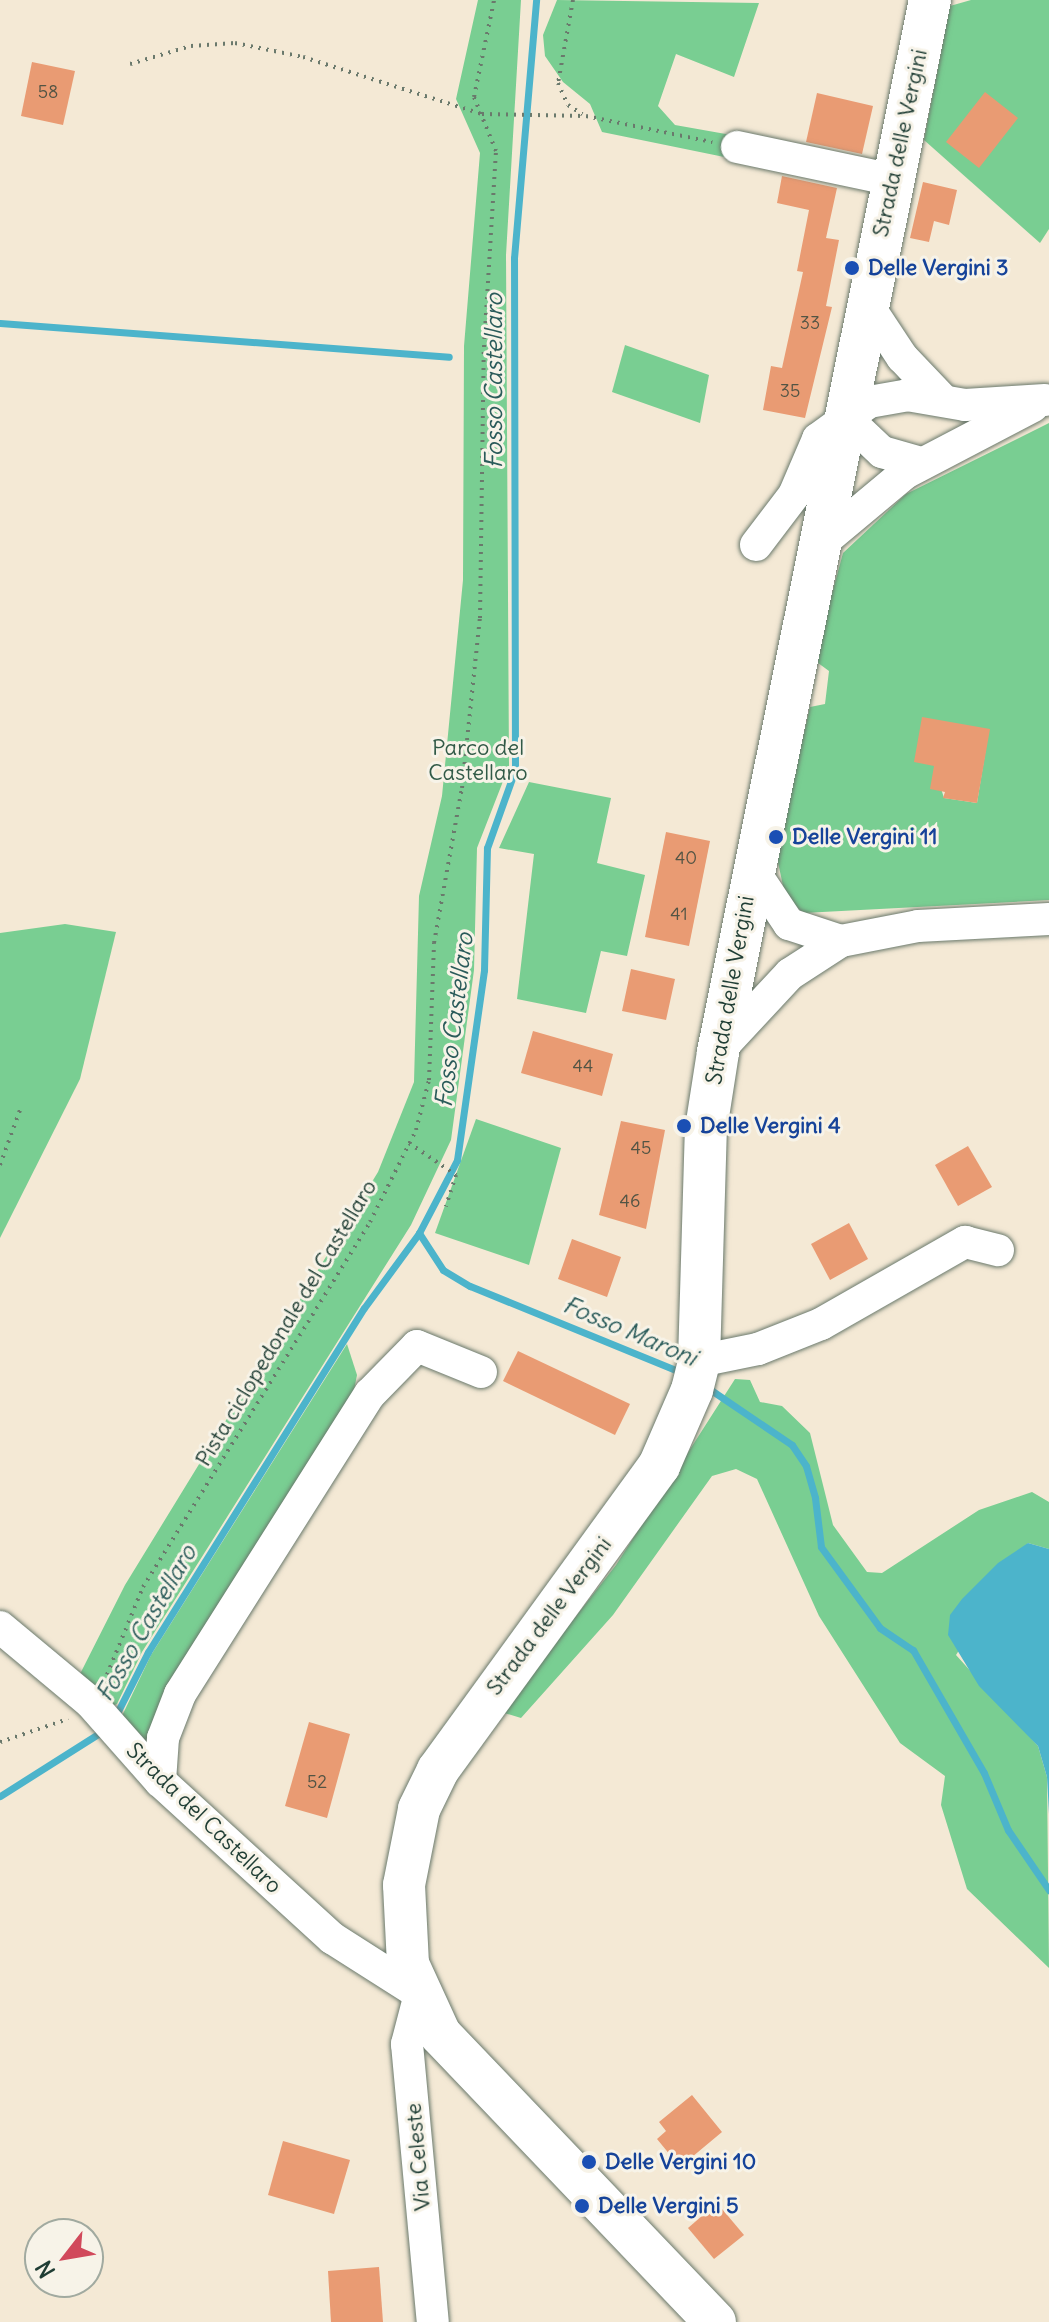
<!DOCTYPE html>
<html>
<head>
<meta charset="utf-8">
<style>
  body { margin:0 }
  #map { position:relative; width:1049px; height:2322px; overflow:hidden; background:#f4e9d5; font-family:Delius,sans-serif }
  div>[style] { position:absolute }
  .green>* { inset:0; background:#79ce92 }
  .water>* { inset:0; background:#4cb4cb }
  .stream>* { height:7px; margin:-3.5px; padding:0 3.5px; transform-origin:3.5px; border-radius:3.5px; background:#4cb4cb }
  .building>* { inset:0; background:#e99b73 }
  .path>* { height:4px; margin-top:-2px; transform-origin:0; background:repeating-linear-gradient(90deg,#6a796c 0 2px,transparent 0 8px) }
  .roads { filter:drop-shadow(0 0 2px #6a796c) drop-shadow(0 0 2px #6a796c) }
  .minor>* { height:32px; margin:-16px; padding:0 16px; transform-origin:16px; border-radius:16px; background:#fff }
  .major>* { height:42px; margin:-21px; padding:0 21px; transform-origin:21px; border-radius:21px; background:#fff }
  .dots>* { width:22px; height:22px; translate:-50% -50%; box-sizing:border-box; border:4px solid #f7f3e8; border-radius:50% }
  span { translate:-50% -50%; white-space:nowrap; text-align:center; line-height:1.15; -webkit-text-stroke:6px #f7f3e8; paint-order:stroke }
  .number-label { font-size:18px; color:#525444 }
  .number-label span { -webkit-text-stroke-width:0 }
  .street-label { font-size:22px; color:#1f3d34 }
  .transit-label { font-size:22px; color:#164399; font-weight:700 }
  .left { translate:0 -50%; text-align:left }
  .park-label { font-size:22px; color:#315a47 }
  .water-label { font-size:24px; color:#2a5b5a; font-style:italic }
  .north { position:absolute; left:24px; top:2218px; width:80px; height:80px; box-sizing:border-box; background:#f7f3e8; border:2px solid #a1aaa0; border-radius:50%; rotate:239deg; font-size:22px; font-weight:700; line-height:32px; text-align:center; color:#1f3d34 }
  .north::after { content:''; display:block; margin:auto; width:28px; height:36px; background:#d1495b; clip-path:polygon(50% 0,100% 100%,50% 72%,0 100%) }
</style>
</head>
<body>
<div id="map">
  <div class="green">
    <div style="clip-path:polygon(478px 0,521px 0,506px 255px,509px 766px,477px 848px,474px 970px,451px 1140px,411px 1225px,142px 1652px,117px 1704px,98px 1712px,80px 1674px,125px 1585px,378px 1172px,414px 1082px,419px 896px,442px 796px,463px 580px,464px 346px,480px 153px,456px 99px)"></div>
    <div style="clip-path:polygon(557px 0,759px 3px,734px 77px,676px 54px,658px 106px,675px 125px,737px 136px,734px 159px,602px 132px,590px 104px,563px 82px,545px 56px,543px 35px)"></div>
    <div style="clip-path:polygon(971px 0,1049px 0,1049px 229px,1040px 243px,924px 140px,950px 6px)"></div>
    <div style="clip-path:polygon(625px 345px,709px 375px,700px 423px,612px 392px)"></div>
    <div style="clip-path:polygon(evenodd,1049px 423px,1049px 900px,803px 913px,785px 895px,776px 853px,810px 707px,825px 704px,829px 671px,814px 660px,843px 553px,906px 494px,1049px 423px,989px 729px,977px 803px,944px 798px,934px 766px,989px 729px)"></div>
    <div style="clip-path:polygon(529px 782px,611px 798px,597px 863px,645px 875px,627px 956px,601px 951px,586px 1013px,517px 999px,534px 854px,499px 848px)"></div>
    <div style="clip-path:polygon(65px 924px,116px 932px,80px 1079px,0 1238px,0 933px)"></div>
    <div style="clip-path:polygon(476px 1119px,561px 1148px,529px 1265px,435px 1233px)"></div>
    <div style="clip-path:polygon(347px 1344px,357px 1375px,351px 1405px,151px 1751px,121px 1718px,151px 1655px)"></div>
    <div style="clip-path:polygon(735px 1379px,750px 1380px,760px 1402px,782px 1406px,810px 1433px,833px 1525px,867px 1572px,882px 1573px,979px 1510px,1032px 1492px,1049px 1502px,1049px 1549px,1028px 1543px,956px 1655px,1038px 1746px,1047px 1777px,1049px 1968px,967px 1889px,941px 1805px,945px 1776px,900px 1743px,819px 1616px,757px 1479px,736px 1469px,712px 1476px,613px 1615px,521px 1718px,501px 1712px,616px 1565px)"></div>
  </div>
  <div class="water">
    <div style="clip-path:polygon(1028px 1543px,1049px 1549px,1049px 1814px,1047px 1777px,1038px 1746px,979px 1686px,948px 1635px,950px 1615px,962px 1599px,998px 1563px)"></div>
  </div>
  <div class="stream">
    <div style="left:0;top:323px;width:450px;rotate:4.3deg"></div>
    <div style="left:419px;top:1233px;width:44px;rotate:57deg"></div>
    <div style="left:443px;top:1270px;width:31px;rotate:31deg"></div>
    <div style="left:470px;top:1286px;width:228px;rotate:22.2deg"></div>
    <div style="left:705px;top:1386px;width:105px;rotate:34.1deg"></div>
    <div style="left:792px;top:1445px;width:25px;rotate:56deg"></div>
    <div style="left:806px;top:1466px;width:33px;rotate:74deg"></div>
    <div style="left:815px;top:1498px;width:49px;rotate:83deg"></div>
    <div style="left:821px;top:1547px;width:100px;rotate:53.9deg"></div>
    <div style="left:880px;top:1628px;width:40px;rotate:34deg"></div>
    <div style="left:913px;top:1650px;width:142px;rotate:60deg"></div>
    <div style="left:984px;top:1773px;width:62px;rotate:67.2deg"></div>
    <div style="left:1008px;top:1830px;width:73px;rotate:55.7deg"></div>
    <div style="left:114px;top:1719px;width:75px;rotate:-63.1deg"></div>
    <div style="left:148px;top:1652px;width:406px;rotate:-57.9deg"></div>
    <div style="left:364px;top:1308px;width:93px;rotate:-53.7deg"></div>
    <div style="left:419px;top:1233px;width:82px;rotate:-62.5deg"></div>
    <div style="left:457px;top:1160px;width:192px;rotate:-81.9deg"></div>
    <div style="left:484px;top:970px;width:122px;rotate:-88.6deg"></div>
    <div style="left:487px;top:848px;width:83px;rotate:-70.3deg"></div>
    <div style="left:515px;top:770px;width:512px;rotate:-90.11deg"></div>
    <div style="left:514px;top:258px;width:259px;rotate:-85.1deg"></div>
    <div style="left:0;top:1796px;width:122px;rotate:-32.3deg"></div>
  </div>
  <div class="building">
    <div style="clip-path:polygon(32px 62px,75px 71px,63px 125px,21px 116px)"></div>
    <div style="clip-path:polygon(985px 92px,1018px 118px,979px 168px,946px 142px)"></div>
    <div style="clip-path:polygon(817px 93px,873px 106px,862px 154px,806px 142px)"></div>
    <div style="clip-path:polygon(782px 176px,837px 188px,826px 238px,839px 240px,826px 306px,832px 307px,805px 418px,763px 410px,771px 366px,782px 368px,803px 272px,797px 271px,809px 210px,777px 203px)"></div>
    <div style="clip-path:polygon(923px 182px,957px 190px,949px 225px,934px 221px,929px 242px,910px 238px)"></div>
    <div style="clip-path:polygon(922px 717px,990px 729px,977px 803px,943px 798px,945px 792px,930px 789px,934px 766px,914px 762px)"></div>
    <div style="clip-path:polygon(666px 832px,710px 841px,689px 946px,645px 937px)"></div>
    <div style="clip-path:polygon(631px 969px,675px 979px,666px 1020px,622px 1011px)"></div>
    <div style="clip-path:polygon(533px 1031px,613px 1054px,602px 1096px,521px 1073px)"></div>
    <div style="clip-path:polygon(621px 1121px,665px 1130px,646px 1229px,599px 1215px)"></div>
    <div style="clip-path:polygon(968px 1146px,992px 1187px,958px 1206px,935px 1165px)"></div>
    <div style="clip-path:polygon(849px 1223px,868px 1259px,830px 1280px,811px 1244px)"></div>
    <div style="clip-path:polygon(572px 1239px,621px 1257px,607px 1297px,558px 1279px)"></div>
    <div style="clip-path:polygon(518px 1351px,630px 1404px,615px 1435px,503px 1381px)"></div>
    <div style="clip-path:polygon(309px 1722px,350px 1734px,327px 1818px,285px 1806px)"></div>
    <div style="clip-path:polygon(692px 2095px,722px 2132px,680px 2167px,657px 2139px,666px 2131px,659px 2122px)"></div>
    <div style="clip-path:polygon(283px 2141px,350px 2160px,334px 2214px,268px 2195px)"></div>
    <div style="clip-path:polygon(717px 2203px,744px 2235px,714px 2259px,688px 2228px)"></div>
    <div style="clip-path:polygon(379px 2267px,383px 2322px,331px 2322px,328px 2271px)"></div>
  </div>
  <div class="path">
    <div style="left:573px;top:0;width:84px;rotate:100.2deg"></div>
    <div style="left:558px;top:83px;width:24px;rotate:66deg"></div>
    <div style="left:568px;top:105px;width:17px;rotate:33deg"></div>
    <div style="left:130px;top:64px;width:64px;rotate:-16.4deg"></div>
    <div style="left:191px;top:46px;width:44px;rotate:-3.9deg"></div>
    <div style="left:235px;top:43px;width:69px;rotate:11.6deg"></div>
    <div style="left:303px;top:57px;width:188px;rotate:17.7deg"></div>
    <div style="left:482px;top:114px;width:104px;rotate:1.1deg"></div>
    <div style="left:586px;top:116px;width:129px;rotate:11.7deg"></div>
    <div style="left:409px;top:1143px;width:57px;rotate:34.2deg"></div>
    <div style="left:456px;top:1175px;width:33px;rotate:108deg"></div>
    <div style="left:0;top:1165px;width:59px;rotate:-70deg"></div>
    <div style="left:104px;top:1682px;width:103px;rotate:-67.7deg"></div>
    <div style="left:143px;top:1587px;width:430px;rotate:-58.1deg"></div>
    <div style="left:370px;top:1222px;width:103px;rotate:-63.4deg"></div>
    <div style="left:416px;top:1130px;width:52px;rotate:-75.4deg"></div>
    <div style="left:429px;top:1080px;width:137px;rotate:-87.9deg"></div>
    <div style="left:434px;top:943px;width:158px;rotate:-79.8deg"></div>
    <div style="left:462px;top:788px;width:171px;rotate:-84deg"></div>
    <div style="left:480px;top:618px;width:271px;rotate:-89.2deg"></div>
    <div style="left:484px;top:347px;width:196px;rotate:-86.5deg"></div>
    <div style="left:496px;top:151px;width:58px;rotate:-112.2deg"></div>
    <div style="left:474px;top:97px;width:99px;rotate:-78.3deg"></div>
    <div style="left:0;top:1742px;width:72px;rotate:-18.7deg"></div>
  </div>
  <div class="roads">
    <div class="minor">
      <div style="left:737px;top:147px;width:159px;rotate:11.9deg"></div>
      <div style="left:867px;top:304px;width:64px;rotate:56.6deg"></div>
      <div style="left:902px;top:357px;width:57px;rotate:46.4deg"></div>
      <div style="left:844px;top:416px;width:52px;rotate:43.5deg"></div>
      <div style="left:882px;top:452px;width:41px;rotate:15.8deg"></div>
      <div style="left:756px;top:545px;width:63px;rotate:-52.8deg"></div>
      <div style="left:794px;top:495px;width:61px;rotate:-66.8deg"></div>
      <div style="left:818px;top:439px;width:63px;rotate:-36deg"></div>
      <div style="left:869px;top:402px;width:39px;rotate:-10deg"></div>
      <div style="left:907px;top:395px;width:59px;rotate:9.8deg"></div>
      <div style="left:965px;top:405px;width:80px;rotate:-3.6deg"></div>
      <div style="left:819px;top:545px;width:112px;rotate:-39.9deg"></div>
      <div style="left:905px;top:473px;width:144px;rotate:-27.6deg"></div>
      <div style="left:753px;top:870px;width:65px;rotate:56.3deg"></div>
      <div style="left:789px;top:924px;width:55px;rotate:18.1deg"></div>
      <div style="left:720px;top:1049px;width:103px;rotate:-47deg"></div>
      <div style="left:790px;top:974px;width:61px;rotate:-32.9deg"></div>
      <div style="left:841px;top:941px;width:78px;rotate:-11deg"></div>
      <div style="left:918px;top:926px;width:131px;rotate:-3.1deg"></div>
      <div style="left:699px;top:1361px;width:60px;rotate:-11.5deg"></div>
      <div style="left:758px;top:1349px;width:68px;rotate:-21.6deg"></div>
      <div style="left:821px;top:1324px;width:166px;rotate:-29.7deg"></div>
      <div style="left:965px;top:1242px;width:34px;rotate:14deg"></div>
      <div style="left:0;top:1627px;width:117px;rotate:39.8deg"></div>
      <div style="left:90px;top:1702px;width:106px;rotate:48.5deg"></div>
      <div style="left:160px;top:1781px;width:233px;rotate:42.4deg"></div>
      <div style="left:332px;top:1938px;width:104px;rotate:32.5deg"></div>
      <div style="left:420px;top:1994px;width:52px;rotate:104.6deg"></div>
      <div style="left:407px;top:2044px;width:279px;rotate:84.7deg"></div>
      <div style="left:160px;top:1781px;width:43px;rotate:-86deg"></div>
      <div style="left:163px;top:1738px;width:47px;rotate:-68.9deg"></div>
      <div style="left:180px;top:1694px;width:355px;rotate:-57.7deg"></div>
      <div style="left:370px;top:1394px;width:67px;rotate:-45.6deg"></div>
      <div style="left:417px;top:1346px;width:69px;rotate:22.1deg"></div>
    </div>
    <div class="major">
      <div style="left:715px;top:2322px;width:398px;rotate:-133.7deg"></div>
      <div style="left:440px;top:2034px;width:77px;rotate:-114.6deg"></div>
      <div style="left:408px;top:1964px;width:79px;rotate:-92.9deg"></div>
      <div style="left:404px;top:1885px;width:77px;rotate:-78.8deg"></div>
      <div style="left:419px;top:1809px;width:43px;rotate:-64deg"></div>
      <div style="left:438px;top:1770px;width:376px;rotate:-54deg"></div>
      <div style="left:659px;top:1466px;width:83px;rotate:-66.5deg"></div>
      <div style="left:692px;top:1390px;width:30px;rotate:-76deg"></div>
      <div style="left:699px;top:1361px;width:232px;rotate:-88.3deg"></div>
      <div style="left:706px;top:1129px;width:78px;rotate:-81.1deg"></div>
      <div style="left:718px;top:1052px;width:1073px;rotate:-78.61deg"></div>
    </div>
  </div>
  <div class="dots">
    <div style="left:852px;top:268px;background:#1a4fb4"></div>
    <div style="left:776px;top:837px;background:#1a4fb4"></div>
    <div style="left:684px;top:1126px;background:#1a4fb4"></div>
    <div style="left:589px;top:2162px;background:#1a4fb4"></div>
    <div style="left:582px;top:2206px;background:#1a4fb4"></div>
  </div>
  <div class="number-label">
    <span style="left:48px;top:92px">58</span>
    <span style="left:810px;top:323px">33</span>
    <span style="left:790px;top:391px">35</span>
    <span style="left:686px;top:858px">40</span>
    <span style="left:679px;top:914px">41</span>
    <span style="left:583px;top:1066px">44</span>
    <span style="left:641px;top:1148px">45</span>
    <span style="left:630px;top:1201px">46</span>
    <span style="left:317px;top:1782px">52</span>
  </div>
  <div class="street-label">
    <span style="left:900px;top:143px;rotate:-78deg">Strada delle Vergini</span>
    <span style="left:730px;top:990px;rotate:-80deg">Strada delle Vergini</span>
    <span style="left:286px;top:1323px;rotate:-59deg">Pista ciclopedonale del Castellaro</span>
    <span style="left:549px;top:1616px;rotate:-53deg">Strada delle Vergini</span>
    <span style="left:204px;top:1818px;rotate:44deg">Strada del Castellaro</span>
    <span style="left:418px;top:2157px;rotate:-95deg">Via Celeste</span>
  </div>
  <div class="transit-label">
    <span class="left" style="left:868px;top:268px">Delle Vergini 3</span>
    <span class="left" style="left:792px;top:837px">Delle Vergini 11</span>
    <span class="left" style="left:700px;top:1126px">Delle Vergini 4</span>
    <span class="left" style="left:605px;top:2162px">Delle Vergini 10</span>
    <span class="left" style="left:598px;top:2206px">Delle Vergini 5</span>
  </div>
  <div class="park-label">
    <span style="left:478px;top:760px">Parco del<br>Castellaro</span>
  </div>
  <div class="water-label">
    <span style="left:494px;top:381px;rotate:-90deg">Fosso Castellaro</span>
    <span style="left:454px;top:1020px;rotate:-83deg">Fosso Castellaro</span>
    <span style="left:630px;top:1331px;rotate:23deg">Fosso Maroni</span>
    <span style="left:146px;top:1623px;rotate:-60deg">Fosso Castellaro</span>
  </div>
  <div class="north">N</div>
</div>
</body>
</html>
